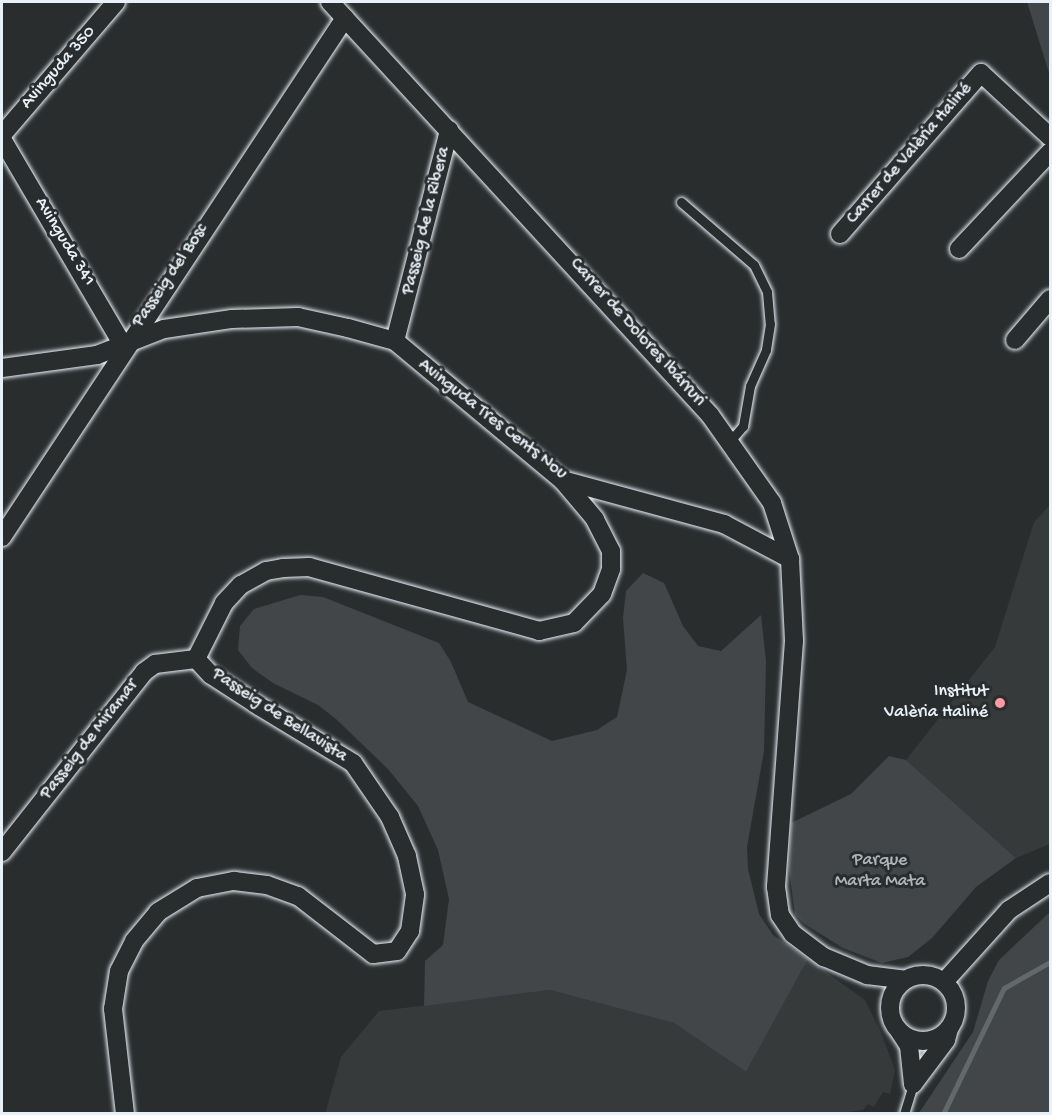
<!DOCTYPE html>
<html>
<head>
<meta charset="utf-8">
<style>
  body { margin:0 }
  #map { position:relative; width:1052px; height:1115px; overflow:hidden; background:#2a2d2e; font-family:"Gochi Hand",sans-serif }
  div>[style] { position:absolute }
  .built>* { inset:0; background:#363a3b }
  .green>* { inset:0; background:#424648 }
  .stream>* { height:5px; margin:-2.5px; padding:0 2.5px; transform-origin:2.5px; border-radius:2.5px; background:#63686b }
  .roads { filter:drop-shadow(0 0 2px #e8f1f8) drop-shadow(0 0 2px #e8f1f8) }
  .service>* { height:9px; margin:-4.5px; padding:0 4.5px; transform-origin:4.5px; border-radius:4.5px; background:#2a2d2e }
  .minor>* { height:18px; margin:-9px; padding:0 9px; transform-origin:9px; border-radius:9px; background:#2a2d2e }
  .minor>.ring { margin:-9px; padding:0; box-sizing:content-box; background:none; border:18px solid #2a2d2e; border-radius:50% }
  .dots>* { width:16px; height:16px; translate:-50% -50%; box-sizing:border-box; border:3px solid #2a2d2e; border-radius:50% }
  span { translate:-50% -50%; white-space:nowrap; text-align:center; line-height:1.15; -webkit-text-stroke:6px #2a2d2e; paint-order:stroke }
  .street-label { font-size:18px; color:#e8f1f8 }
  .poi-label { font-size:18px; color:#e8f1f8 }
  .right { translate:-100% -50%; text-align:right }
  .park-label { font-size:18px; color:#aeb5ba }
  .frame { position:absolute; inset:0; border:3px solid #e8f1f8; pointer-events:none }
</style>
</head>
<body>
<div id="map">
  <div class="built">
    <div style="clip-path:polygon(1050px 505px,1050px 844px,1016px 858px,906px 760px,995px 647px,1034px 522px)"></div>
    <div style="clip-path:polygon(808px 959px,865px 1000px,880px 1030px,895px 1070px,890px 1094px,883px 1092px,874px 1107px,868px 1104px,863px 1110px,839px 1113px,325px 1114px,341px 1057px,379px 1011px,550px 990px,674px 1023px,746px 1072px)"></div>
  </div>
  <div class="green">
    <div style="clip-path:polygon(1027px 2px,1050px 2px,1050px 76px)"></div>
    <div style="clip-path:polygon(643px 573px,664px 583px,683px 626px,698px 646px,721px 651px,761px 615px,766px 661px,764px 751px,747px 847px,748px 869px,759px 914px,773px 935px,808px 959px,746px 1072px,674px 1023px,550px 990px,424px 1006px,425px 961px,443px 945px,449px 899px,438px 850px,418px 806px,388px 769px,336px 719px,318px 705px,273px 683px,252px 668px,238px 650px,240px 626px,254px 609px,300px 595px,323px 597px,439px 643px,451px 662px,468px 702px,552px 741px,597px 730px,617px 717px,627px 670px,623px 618px,626px 591px)"></div>
    <div style="clip-path:polygon(889px 756px,906px 760px,1016px 858px,976px 887px,932px 938px,908px 957px,882px 963px,843px 948px,803px 923px,795px 914px,789px 869px,791px 823px,851px 794px)"></div>
    <div style="clip-path:polygon(1050px 912px,1050px 1113px,919px 1113px,973px 1032px,988px 981px,999px 960px)"></div>
  </div>
  <div class="stream">
    <div style="left:943px;top:1114px;width:140px;rotate:-64.2deg"></div>
    <div style="left:1004px;top:988px;width:53px;rotate:-29.5deg"></div>
  </div>
  <div class="roads">
    <div class="service">
      <div style="left:681px;top:202px;width:96px;rotate:40.8deg"></div>
      <div style="left:754px;top:265px;width:30px;rotate:64deg"></div>
      <div style="left:767px;top:292px;width:32px;rotate:85deg"></div>
      <div style="left:770px;top:324px;width:26px;rotate:99deg"></div>
      <div style="left:766px;top:350px;width:39px;rotate:114deg"></div>
      <div style="left:750px;top:386px;width:41px;rotate:99.9deg"></div>
      <div style="left:743px;top:426px;width:20px;rotate:131deg"></div>
      <div style="left:904px;top:1114px;width:31px;rotate:-73deg"></div>
    </div>
    <div class="minor">
      <div style="left:330px;top:2px;width:561px;rotate:47.38deg"></div>
      <div style="left:710px;top:415px;width:108px;rotate:54.8deg"></div>
      <div style="left:772px;top:503px;width:59px;rotate:72.2deg"></div>
      <div style="left:2px;top:135px;width:175px;rotate:-49.4deg"></div>
      <div style="left:2px;top:139px;width:241px;rotate:59.6deg"></div>
      <div style="left:840px;top:234px;width:214px;rotate:-48.8deg"></div>
      <div style="left:981px;top:73px;width:94px;rotate:42.8deg"></div>
      <div style="left:959px;top:249px;width:133px;rotate:-46.8deg"></div>
      <div style="left:1015px;top:340px;width:54px;rotate:-49.5deg"></div>
      <div style="left:395px;top:341px;width:218px;rotate:-75.6deg"></div>
      <div style="left:2px;top:368px;width:96px;rotate:-7.8deg"></div>
      <div style="left:97px;top:355px;width:72px;rotate:-21.2deg"></div>
      <div style="left:164px;top:329px;width:69px;rotate:-8.4deg"></div>
      <div style="left:232px;top:319px;width:66px;rotate:-1.7deg"></div>
      <div style="left:298px;top:317px;width:51px;rotate:12.4deg"></div>
      <div style="left:348px;top:328px;width:49px;rotate:15.5deg"></div>
      <div style="left:395px;top:341px;width:217px;rotate:39.8deg"></div>
      <div style="left:562px;top:480px;width:168px;rotate:15.2deg"></div>
      <div style="left:724px;top:524px;width:75px;rotate:27.9deg"></div>
      <div style="left:790px;top:559px;width:82px;rotate:87.2deg"></div>
      <div style="left:794px;top:641px;width:247px;rotate:94.2deg"></div>
      <div style="left:776px;top:887px;width:28px;rotate:82deg"></div>
      <div style="left:780px;top:915px;width:23px;rotate:56deg"></div>
      <div style="left:793px;top:934px;width:39px;rotate:37deg"></div>
      <div style="left:824px;top:957px;width:47px;rotate:22.7deg"></div>
      <div style="left:867px;top:975px;width:38px;rotate:7deg"></div>
      <div style="left:2px;top:537px;width:622px;rotate:-56.54deg"></div>
      <div style="left:196px;top:659px;width:63px;rotate:-63.4deg"></div>
      <div style="left:224px;top:603px;width:25px;rotate:-47deg"></div>
      <div style="left:241px;top:585px;width:29px;rotate:-29deg"></div>
      <div style="left:266px;top:571px;width:17px;rotate:-10deg"></div>
      <div style="left:283px;top:568px;width:26px;rotate:-2deg"></div>
      <div style="left:309px;top:567px;width:239px;rotate:15.5deg"></div>
      <div style="left:539px;top:631px;width:36px;rotate:-13deg"></div>
      <div style="left:574px;top:623px;width:40px;rotate:-46deg"></div>
      <div style="left:602px;top:594px;width:27px;rotate:-70deg"></div>
      <div style="left:611px;top:569px;width:18px;rotate:-90deg"></div>
      <div style="left:611px;top:551px;width:36px;rotate:-117deg"></div>
      <div style="left:595px;top:519px;width:51px;rotate:-130.2deg"></div>
      <div style="left:2px;top:852px;width:229px;rotate:-51.7deg"></div>
      <div style="left:144px;top:672px;width:14px;rotate:-36deg"></div>
      <div style="left:155px;top:664px;width:41px;rotate:-7deg"></div>
      <div class="ring" style="left:890px;top:975px;width:48px;height:48px"></div>
      <div style="left:944px;top:982px;width:97px;rotate:-47.9deg"></div>
      <div style="left:1009px;top:910px;width:49px;rotate:-33.4deg"></div>
      <div style="left:900px;top:1032px;width:17px;rotate:57deg"></div>
      <div style="left:909px;top:1046px;width:38px;rotate:84deg"></div>
      <div style="left:913px;top:1084px;width:55px;rotate:-53.1deg"></div>
      <div style="left:946px;top:1040px;width:11px;rotate:-75deg"></div>
      <div style="left:125px;top:1114px;width:106px;rotate:-96.5deg"></div>
      <div style="left:113px;top:1009px;width:38px;rotate:-81deg"></div>
      <div style="left:119px;top:971px;width:34px;rotate:-63deg"></div>
      <div style="left:134px;top:941px;width:38px;rotate:-50deg"></div>
      <div style="left:158px;top:912px;width:46px;rotate:-31.6deg"></div>
      <div style="left:197px;top:888px;width:38px;rotate:-11deg"></div>
      <div style="left:234px;top:881px;width:33px;rotate:7deg"></div>
      <div style="left:267px;top:885px;width:33px;rotate:20deg"></div>
      <div style="left:298px;top:896px;width:95px;rotate:37.7deg"></div>
      <div style="left:373px;top:954px;width:24px;rotate:-7deg"></div>
      <div style="left:397px;top:951px;width:24px;rotate:-57deg"></div>
      <div style="left:410px;top:931px;width:37px;rotate:-82deg"></div>
      <div style="left:415px;top:894px;width:39px;rotate:-102deg"></div>
      <div style="left:407px;top:856px;width:43px;rotate:-113.6deg"></div>
      <div style="left:390px;top:817px;width:65px;rotate:-124.4deg"></div>
      <div style="left:353px;top:763px;width:110px;rotate:-148.8deg"></div>
      <div style="left:259px;top:706px;width:57px;rotate:-147.1deg"></div>
      <div style="left:211px;top:675px;width:22px;rotate:-133deg"></div>
    </div>
  </div>
  <div class="dots">
    <div style="left:1000px;top:703px;background:#ff9aa2"></div>
  </div>
  <div class="street-label">
    <span style="left:59px;top:68px;rotate:-49deg">Avinguda 350</span>
    <span style="left:910px;top:154px;rotate:-49deg">Carrer de Valèria Haliné</span>
    <span style="left:427px;top:221px;rotate:-76deg">Passeig de la Ribera</span>
    <span style="left:64px;top:242px;rotate:59deg">Avinguda 341</span>
    <span style="left:171px;top:276px;rotate:-56deg">Passeig del Bosc</span>
    <span style="left:637px;top:333px;rotate:48deg">Carrer de Dolores Ibárruri</span>
    <span style="left:492px;top:420px;rotate:38deg">Avinguda Tres Cents Nou</span>
    <span style="left:279px;top:716px;rotate:33deg">Passeig de Bellavista</span>
    <span style="left:90px;top:740px;rotate:-52deg">Passeig de Miramar</span>
  </div>
  <div class="poi-label">
    <span class="right" style="left:988px;top:703px">Institut<br>Valèria Haliné</span>
  </div>
  <div class="park-label">
    <span style="left:880px;top:872px">Parque<br>Marta Mata</span>
  </div>
  <div class="frame"></div>
</div>
</body>
</html>
